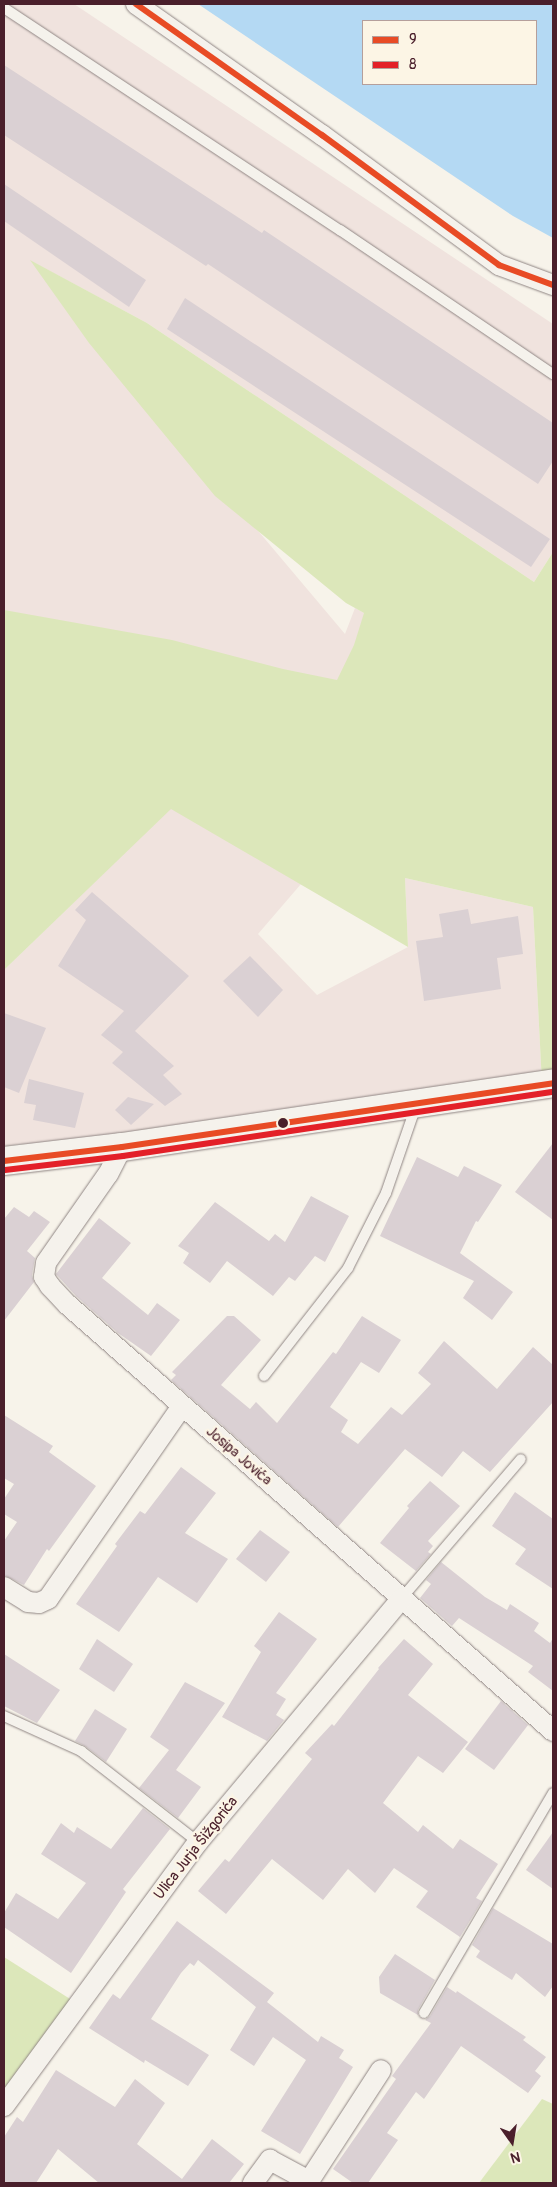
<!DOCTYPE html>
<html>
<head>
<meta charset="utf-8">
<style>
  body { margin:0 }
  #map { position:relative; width:557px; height:2187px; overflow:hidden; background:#f7f3ea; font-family:Pangolin,sans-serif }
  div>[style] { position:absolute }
  .built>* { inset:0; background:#f0e3de }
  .green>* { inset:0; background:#dce7ba }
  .water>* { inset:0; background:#b4d9f3 }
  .building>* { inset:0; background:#dad0d3 }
  .roads { filter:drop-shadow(0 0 1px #908684) drop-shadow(0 0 1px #908684) }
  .service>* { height:10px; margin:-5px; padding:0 5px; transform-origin:5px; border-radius:5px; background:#f5f2ec }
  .minor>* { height:20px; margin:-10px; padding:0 10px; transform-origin:10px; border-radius:10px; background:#f5f2ec }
  .secondary>* { height:28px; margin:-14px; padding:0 14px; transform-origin:14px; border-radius:14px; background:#f5f2ec }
  .bus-1>* { height:6px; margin:-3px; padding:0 3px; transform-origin:3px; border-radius:3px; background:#e84b25 }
  .bus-2>* { height:6px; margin:-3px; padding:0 3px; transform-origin:3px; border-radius:3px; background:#e32028 }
  .dots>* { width:14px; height:14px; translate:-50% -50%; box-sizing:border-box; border:2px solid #fcf5e5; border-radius:50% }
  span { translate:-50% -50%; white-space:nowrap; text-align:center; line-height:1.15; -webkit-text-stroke:4.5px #fcf5e5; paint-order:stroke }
  .street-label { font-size:15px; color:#4a1f2b }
  .frame { position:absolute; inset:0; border:5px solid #4a1f2b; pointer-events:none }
  .legend { position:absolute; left:362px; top:20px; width:175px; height:65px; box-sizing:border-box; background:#fcf5e5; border:1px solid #b59f9b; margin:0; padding:6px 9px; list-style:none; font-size:15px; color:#4a1f2b }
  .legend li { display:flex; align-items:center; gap:10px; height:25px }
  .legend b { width:25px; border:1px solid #b59f9b }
  .north { position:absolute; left:487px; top:2117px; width:50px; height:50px; -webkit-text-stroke:4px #fcf5e5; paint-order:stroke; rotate:167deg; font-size:14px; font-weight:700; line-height:20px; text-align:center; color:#4a1f2b }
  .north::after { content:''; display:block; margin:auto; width:18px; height:22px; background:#4a1f2b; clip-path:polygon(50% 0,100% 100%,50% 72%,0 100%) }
</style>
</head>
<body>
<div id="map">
  <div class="built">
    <div style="clip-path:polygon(4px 4px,74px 4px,553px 324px,553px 552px,534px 582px,147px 323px,31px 261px,345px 634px,355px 608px,456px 662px,553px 693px,4px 698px)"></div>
    <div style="clip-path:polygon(171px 808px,301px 884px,258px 934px,317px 995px,408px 947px,405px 878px,533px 907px,542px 1084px,122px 1147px,21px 1144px,4px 1146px,4px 970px)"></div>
  </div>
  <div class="green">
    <div style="clip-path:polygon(30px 260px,147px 323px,534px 582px,553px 552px,553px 1083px,542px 1084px,533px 907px,405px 878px,408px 947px,171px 809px,4px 970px,4px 610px,172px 640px,283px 669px,337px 680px,354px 645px,364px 613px,346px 603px,215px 496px,89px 343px)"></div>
    <div style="clip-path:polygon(4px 1957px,78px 2004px,4px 2106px)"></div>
    <div style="clip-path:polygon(542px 2099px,553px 2104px,553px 2183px,479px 2183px)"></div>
  </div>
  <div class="water">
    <div style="clip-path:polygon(evenodd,198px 4px,553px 4px,553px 238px,513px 216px,198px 4px,363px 21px,536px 21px,536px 84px,363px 84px,363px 21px)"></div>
  </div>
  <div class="building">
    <div style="clip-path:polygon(4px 65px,262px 233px,264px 230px,553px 423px,553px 461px,538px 484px,208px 264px,206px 266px,4px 135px)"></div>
    <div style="clip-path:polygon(4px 184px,146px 280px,129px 307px,4px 221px)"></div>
    <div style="clip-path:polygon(185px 298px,550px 539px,531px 567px,167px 329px)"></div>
    <div style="clip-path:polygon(92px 892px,189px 976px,135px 1031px,174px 1066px,163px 1075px,182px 1094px,165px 1106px,112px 1063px,123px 1052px,101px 1035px,124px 1011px,58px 966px,86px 920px,75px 910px)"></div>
    <div style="clip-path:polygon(468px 909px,471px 924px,518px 916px,523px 954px,497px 958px,501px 989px,424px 1001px,416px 941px,443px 937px,439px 914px)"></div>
    <div style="clip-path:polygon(250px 956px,283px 990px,258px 1017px,223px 981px)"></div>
    <div style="clip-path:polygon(4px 1013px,46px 1028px,19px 1093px,4px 1087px)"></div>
    <div style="clip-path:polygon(29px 1079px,84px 1093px,75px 1128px,33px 1120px,36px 1105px,24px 1103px)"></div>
    <div style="clip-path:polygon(128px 1097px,154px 1104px,131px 1125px,115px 1110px)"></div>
    <div style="clip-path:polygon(553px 1143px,553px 1220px,515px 1192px)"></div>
    <div style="clip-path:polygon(417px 1157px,458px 1177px,464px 1166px,502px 1185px,478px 1222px,476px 1221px,460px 1253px,513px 1292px,492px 1320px,463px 1298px,474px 1281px,380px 1236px)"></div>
    <div style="clip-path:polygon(311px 1196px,349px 1216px,325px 1262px,315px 1256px,295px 1281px,289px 1277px,273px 1296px,227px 1261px,210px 1283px,183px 1263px,189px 1253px,178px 1246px,215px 1202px,269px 1241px,275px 1234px,285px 1242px)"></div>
    <div style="clip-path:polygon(14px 1207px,29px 1217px,34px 1211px,50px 1222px,27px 1251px,35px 1258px,32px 1275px,34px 1282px,4px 1321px,4px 1219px)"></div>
    <div style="clip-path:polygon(99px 1218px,131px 1243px,102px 1278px,148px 1315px,157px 1303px,180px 1320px,151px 1356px,118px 1333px,76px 1296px,56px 1274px)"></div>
    <div style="clip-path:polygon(227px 1316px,234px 1316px,261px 1340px,221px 1385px,250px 1409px,256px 1402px,277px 1423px,333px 1352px,336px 1354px,362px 1316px,401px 1340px,379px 1373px,361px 1362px,330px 1407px,348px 1420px,341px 1432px,358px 1444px,391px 1407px,402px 1415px,431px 1384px,418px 1373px,444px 1341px,497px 1389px,533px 1347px,553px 1365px,553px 1402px,490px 1472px,463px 1451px,442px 1477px,405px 1449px,338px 1527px,171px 1380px,176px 1375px,172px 1372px)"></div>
    <div style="clip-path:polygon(4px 1415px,53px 1446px,49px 1452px,96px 1486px,49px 1551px,47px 1549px,24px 1585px,4px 1575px,4px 1541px,17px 1522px,4px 1514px,4px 1499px,14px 1484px,4px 1478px)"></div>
    <div style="clip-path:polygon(181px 1467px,216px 1493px,185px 1533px,228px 1559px,197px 1603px,158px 1577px,119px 1632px,76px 1604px,117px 1546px,115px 1544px,140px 1511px,145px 1514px)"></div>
    <div style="clip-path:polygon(430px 1481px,460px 1506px,428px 1541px,433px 1546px,428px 1552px,431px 1554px,416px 1571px,380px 1543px,409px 1508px,407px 1506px)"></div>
    <div style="clip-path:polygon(515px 1492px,553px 1519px,553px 1589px,515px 1564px,526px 1549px,492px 1526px)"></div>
    <div style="clip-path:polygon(260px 1530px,290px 1552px,266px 1582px,236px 1559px)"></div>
    <div style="clip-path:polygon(441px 1562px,485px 1597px,507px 1610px,510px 1604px,539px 1623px,534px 1631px,550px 1643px,553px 1638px,553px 1691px,528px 1672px,533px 1666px,459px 1618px,452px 1626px,420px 1598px,431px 1584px,426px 1580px)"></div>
    <div style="clip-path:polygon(279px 1612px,317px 1639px,276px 1693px,286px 1699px,276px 1715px,284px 1720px,267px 1741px,222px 1717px,261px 1652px,254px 1646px)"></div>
    <div style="clip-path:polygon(97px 1639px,133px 1664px,114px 1692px,79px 1669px)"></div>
    <div style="clip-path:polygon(404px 1639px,433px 1664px,408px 1695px,468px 1742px,443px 1773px,418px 1756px,383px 1803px,418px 1832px,423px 1825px,453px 1849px,460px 1839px,498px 1864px,476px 1898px,482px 1901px,460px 1937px,416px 1907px,428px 1891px,394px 1868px,375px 1893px,348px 1869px,323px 1900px,272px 1859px,226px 1914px,198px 1891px,225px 1859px,229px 1862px,312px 1759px,305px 1753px,332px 1724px,334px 1726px,379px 1669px,378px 1668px)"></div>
    <div style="clip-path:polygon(4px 1654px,60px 1690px,37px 1723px,4px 1706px)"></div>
    <div style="clip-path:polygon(185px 1682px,225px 1703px,176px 1770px,201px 1787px,178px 1818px,139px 1788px,169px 1750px,150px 1737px)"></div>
    <div style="clip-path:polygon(501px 1701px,528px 1725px,494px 1770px,465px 1749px)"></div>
    <div style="clip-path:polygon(95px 1709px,127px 1729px,106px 1762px,85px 1746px,75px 1741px)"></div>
    <div style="clip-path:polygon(143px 1808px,170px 1829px,123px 1889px,126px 1892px,71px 1973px,4px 1927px,4px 1913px,16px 1893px,58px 1919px,86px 1883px,41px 1854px,61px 1823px,74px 1833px,77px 1827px,111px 1849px)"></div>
    <div style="clip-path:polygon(553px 1832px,553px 1889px,526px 1870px)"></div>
    <div style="clip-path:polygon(493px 1908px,553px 1944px,553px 1986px,545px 1997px,516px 1973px,512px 1980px,476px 1957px,480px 1951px,472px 1945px)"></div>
    <div style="clip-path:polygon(177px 1921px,274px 1993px,267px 2002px,318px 2042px,321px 2036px,344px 2050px,339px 2058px,353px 2067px,300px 2154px,261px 2131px,306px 2060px,273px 2037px,254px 2066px,230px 2050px,256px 2007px,198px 1960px,194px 1966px,190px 1963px,181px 1973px,151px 2019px,209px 2055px,188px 2086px,145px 2060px,144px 2063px,89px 2028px,113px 1994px,120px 1999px)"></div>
    <div style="clip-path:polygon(395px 1954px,435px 1980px,418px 2010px,418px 2015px,380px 1993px,379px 1977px)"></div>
    <div style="clip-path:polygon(447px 1987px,456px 1993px,457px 1991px,526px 2037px,523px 2040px,546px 2057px,535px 2071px,541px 2076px,528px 2093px,461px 2046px,424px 2099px,416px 2092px,387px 2133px,398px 2140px,368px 2183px,353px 2183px,333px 2169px,396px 2079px,392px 2076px,431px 2023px,425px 2020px,430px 2016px)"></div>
    <div style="clip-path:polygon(56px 2070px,115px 2107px,135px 2079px,165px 2103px,137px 2144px,182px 2179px,212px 2139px,244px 2164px,229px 2183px,99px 2183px,58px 2149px,36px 2183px,4px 2183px,4px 2137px,17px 2117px,23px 2122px)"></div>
  </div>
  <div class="roads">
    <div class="service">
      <div style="left:4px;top:8px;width:403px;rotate:33.5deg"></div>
      <div style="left:340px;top:230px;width:257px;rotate:34.1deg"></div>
      <div style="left:264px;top:1376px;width:137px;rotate:-52.1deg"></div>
      <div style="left:348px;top:1268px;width:84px;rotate:-63.1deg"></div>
      <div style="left:386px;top:1193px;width:92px;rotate:-71deg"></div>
      <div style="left:401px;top:1599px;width:184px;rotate:-49.4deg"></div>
      <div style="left:4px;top:1716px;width:85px;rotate:24.4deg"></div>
      <div style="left:81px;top:1751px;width:148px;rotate:37.9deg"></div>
      <div style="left:424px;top:2013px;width:255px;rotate:-59.6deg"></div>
    </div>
    <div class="minor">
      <div style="left:136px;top:4px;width:228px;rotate:35.2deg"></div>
      <div style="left:322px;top:135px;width:220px;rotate:36.3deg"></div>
      <div style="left:499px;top:265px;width:58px;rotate:20.3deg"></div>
      <div style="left:122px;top:1147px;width:30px;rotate:117deg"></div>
      <div style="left:108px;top:1174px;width:108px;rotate:124.9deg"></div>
      <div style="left:46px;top:1263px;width:14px;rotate:98deg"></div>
      <div style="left:44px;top:1277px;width:11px;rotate:56deg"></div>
      <div style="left:50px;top:1286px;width:26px;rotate:47deg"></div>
      <div style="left:68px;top:1305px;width:646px;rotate:41.29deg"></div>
      <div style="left:4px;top:1587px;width:28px;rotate:32deg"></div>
      <div style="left:28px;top:1602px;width:11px;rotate:5deg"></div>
      <div style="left:39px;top:1603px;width:10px;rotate:-24deg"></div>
      <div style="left:48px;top:1599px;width:235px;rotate:-55.2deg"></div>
      <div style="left:4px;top:2106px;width:328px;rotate:-53.7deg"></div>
      <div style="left:198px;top:1842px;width:317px;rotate:-50.1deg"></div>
      <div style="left:253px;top:2183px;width:29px;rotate:-54deg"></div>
      <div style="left:270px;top:2160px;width:44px;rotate:28.3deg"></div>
      <div style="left:309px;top:2181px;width:132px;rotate:-57deg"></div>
    </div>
    <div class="secondary">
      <div style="left:4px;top:1161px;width:119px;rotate:-6.8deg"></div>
      <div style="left:122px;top:1147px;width:436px;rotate:-8.4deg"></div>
    </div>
  </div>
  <div class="bus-1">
    <div style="left:136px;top:4px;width:228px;rotate:35.2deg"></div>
    <div style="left:322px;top:135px;width:220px;rotate:36.3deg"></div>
    <div style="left:499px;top:265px;width:58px;rotate:20.3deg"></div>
    <div style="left:4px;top:1161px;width:119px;rotate:-6.8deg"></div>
    <div style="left:122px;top:1147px;width:436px;rotate:-8.4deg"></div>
  </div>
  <div class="bus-2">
    <div style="left:5px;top:1170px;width:119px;rotate:-6.8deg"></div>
    <div style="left:123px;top:1156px;width:435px;rotate:-8.5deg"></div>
  </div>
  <div class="dots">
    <div style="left:283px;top:1123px;background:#4a1f2b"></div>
  </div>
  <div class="street-label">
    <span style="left:239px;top:1456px;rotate:41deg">Josipa Jovića</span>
    <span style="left:196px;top:1848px;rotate:-52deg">Ulica Jurja Šižgorića</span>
  </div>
  <div class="frame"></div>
  <ul class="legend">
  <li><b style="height:6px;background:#e84b25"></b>9</li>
  <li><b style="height:6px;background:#e32028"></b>8</li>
  </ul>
  <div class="north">N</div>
</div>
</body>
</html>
